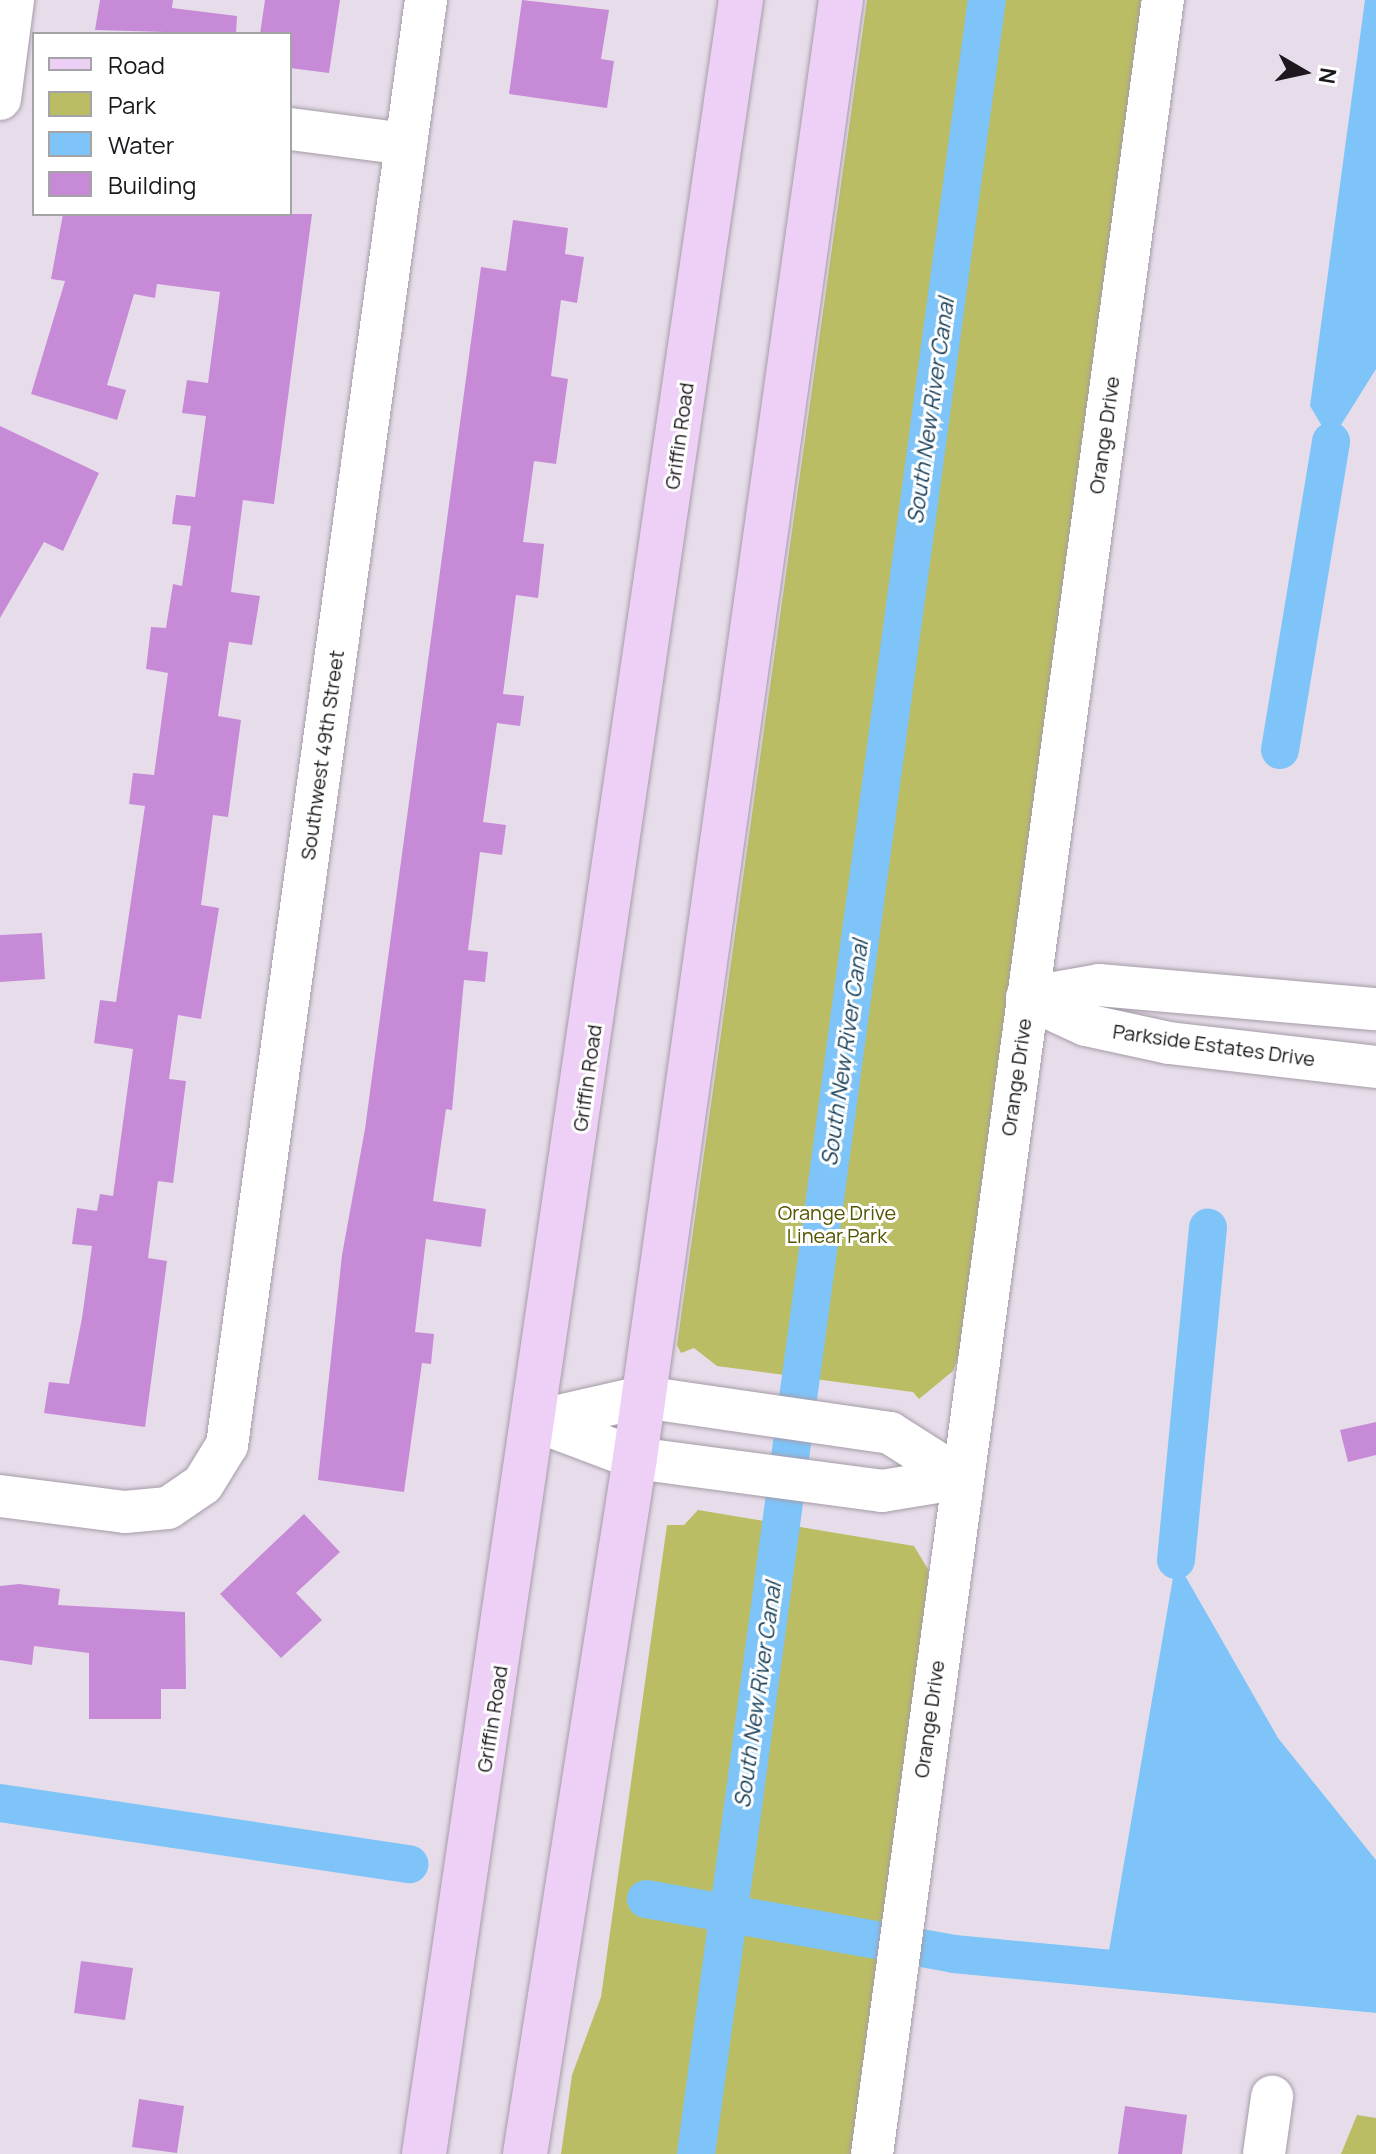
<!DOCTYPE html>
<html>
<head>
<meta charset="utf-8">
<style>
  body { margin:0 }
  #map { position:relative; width:1376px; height:2154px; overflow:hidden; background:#e7ddea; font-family:Manrope,sans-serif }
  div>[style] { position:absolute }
  .green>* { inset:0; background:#babd64 }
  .water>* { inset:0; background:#7ec4f8 }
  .canal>* { height:38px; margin:-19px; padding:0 19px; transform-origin:19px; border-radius:19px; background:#7ec4f8 }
  .building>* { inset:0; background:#c78ad7 }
  .roads { filter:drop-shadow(0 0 2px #a59ca8) drop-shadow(0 0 2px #a59ca8) }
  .minor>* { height:42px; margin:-21px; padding:0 21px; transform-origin:21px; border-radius:21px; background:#fff }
  .major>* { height:44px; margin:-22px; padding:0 22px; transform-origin:22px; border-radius:22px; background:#eed0f6 }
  span { translate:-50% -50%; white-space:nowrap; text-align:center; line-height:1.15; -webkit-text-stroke:6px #fff; paint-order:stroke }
  .street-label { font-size:20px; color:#1c181d }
  .park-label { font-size:20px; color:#545501 }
  .water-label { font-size:22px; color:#1a415b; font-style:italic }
  .legend { position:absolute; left:32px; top:32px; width:260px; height:184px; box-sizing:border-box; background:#fff; border:2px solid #a4a3a5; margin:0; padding:10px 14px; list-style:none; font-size:24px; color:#1c181d }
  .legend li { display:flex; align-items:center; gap:16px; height:40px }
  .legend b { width:40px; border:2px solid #a4a3a5 }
  .north { position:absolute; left:1264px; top:32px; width:80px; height:80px; -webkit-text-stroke:6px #fff; paint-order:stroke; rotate:99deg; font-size:22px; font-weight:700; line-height:32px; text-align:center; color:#1c181d }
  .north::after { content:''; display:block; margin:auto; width:28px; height:36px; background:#1c181d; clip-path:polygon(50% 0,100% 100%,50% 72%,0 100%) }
</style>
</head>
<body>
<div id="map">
  <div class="green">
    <div style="clip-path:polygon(867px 0,1147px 0,964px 1342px,953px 1371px,919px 1399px,913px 1392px,717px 1366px,694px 1348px,681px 1353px,677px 1345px)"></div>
    <div style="clip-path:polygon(698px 1510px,914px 1546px,929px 1571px,858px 2154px,561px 2154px,572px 2075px,601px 1997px,667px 1525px,684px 1525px)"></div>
    <div style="clip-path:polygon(1357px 2115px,1376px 2118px,1376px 2154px,1341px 2154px)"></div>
  </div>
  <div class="water">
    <div style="clip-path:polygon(1365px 0,1376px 0,1376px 369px,1331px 441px,1310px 406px)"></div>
    <div style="clip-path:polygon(1176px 1560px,1278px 1738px,1376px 1860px,1376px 1994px,1106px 1968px)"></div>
  </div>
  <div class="canal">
    <div style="left:1280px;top:750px;width:313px;rotate:-80.6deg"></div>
    <div style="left:1176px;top:1560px;width:334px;rotate:-84.5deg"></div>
    <div style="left:0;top:1803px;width:414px;rotate:8.5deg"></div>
    <div style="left:646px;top:1899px;width:313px;rotate:10.1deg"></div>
    <div style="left:954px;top:1954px;width:424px;rotate:5.4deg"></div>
    <div style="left:696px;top:2154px;width:2174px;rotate:-82.31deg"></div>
  </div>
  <div class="building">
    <div style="clip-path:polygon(100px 0,173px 0,172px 8px,237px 16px,236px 34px,95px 30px)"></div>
    <div style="clip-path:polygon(265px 0,340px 0,329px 73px,290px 68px,290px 34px,260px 34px)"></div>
    <div style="clip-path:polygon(522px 0,609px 10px,601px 59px,614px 61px,607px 108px,509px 94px)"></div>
    <div style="clip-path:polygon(63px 214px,312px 214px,274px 504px,243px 500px,231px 592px,260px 596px,252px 645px,229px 642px,218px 716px,241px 720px,228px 817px,213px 815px,201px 905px,219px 908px,201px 1019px,178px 1015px,169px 1079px,186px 1081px,173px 1183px,158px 1181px,148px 1258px,167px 1261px,145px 1427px,44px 1413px,49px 1382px,69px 1384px,82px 1318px,92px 1246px,72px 1244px,77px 1208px,97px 1211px,100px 1194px,113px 1196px,133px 1049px,94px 1043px,100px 1000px,116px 1002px,145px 806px,129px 804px,133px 773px,154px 775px,168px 673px,146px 669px,151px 627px,166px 628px,173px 584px,182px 586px,191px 526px,172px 524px,176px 495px,195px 497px,206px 416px,182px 413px,187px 380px,208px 383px,220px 292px,157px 284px,155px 298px,134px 294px,107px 385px,126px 390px,117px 420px,31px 394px,65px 281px,51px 279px)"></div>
    <div style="clip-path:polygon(513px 220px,568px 228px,565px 254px,584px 257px,577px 303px,561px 300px,551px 376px,568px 379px,556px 464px,534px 461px,523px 542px,544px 544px,538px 598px,516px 595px,503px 694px,524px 696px,520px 726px,497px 723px,483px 822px,506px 825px,502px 855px,480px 852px,468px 950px,488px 952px,485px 982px,464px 980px,452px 1110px,446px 1109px,433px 1201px,486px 1209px,481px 1247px,426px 1239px,415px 1332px,434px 1334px,431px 1364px,422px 1363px,404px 1492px,318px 1480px,342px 1255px,365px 1129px,481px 267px,506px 271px)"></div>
    <div style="clip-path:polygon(0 426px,99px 473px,63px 551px,44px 542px,0 618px)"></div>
    <div style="clip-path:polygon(42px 933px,45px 979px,0 982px,0 935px)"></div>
    <div style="clip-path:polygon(1376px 1422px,1376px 1455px,1348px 1462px,1340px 1430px)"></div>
    <div style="clip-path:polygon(304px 1514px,340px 1552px,296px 1593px,322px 1620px,281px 1658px,220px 1594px)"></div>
    <div style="clip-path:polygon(19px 1584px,60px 1589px,58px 1605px,185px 1612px,186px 1689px,161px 1689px,161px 1719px,89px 1719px,89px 1653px,34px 1646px,32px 1665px,0 1660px,0 1586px)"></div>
    <div style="clip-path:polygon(81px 1961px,133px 1968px,125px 2020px,74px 2013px)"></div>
    <div style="clip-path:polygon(139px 2099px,184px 2106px,177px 2153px,132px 2147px)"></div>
    <div style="clip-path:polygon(1125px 2106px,1187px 2115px,1182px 2154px,1118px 2154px)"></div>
  </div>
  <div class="roads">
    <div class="minor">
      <div style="left:0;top:99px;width:100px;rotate:-82.5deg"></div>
      <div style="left:290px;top:129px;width:117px;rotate:7.4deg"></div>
      <div style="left:1027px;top:998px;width:65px;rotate:24.6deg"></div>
      <div style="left:1086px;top:1025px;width:85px;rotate:12.2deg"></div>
      <div style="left:1169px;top:1043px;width:208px;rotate:6.6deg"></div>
      <div style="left:1027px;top:998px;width:73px;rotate:-10.2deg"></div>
      <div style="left:1099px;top:985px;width:278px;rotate:5deg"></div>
      <div style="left:537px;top:1421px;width:109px;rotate:-12.8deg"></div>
      <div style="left:643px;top:1397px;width:250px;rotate:8.3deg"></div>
      <div style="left:890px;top:1433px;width:84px;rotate:32.4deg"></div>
      <div style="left:537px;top:1421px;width:105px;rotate:20.7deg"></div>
      <div style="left:635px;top:1458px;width:249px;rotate:7.6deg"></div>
      <div style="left:882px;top:1491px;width:80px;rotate:-9.3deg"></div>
      <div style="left:0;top:1496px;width:126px;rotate:7.3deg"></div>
      <div style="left:125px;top:1512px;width:43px;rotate:-5.3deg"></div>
      <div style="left:168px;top:1508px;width:42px;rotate:-34.4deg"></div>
      <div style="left:203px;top:1484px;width:46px;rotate:-58.4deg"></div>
      <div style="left:227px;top:1445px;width:1459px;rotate:-82.16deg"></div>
      <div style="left:872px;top:2154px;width:2174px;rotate:-82.31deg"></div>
      <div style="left:1264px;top:2154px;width:58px;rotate:-82deg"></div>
    </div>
    <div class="major">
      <div style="left:424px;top:2154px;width:2177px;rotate:-81.63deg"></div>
      <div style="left:525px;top:2154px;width:705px;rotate:-81.02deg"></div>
      <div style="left:635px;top:1458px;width:1472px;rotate:-81.96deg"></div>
    </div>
  </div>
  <div class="street-label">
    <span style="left:1104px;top:435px;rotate:-82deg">Orange Drive</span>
    <span style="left:679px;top:436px;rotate:-82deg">Griffin Road</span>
    <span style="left:322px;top:755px;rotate:-82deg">Southwest 49th Street</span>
    <span style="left:1214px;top:1045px;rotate:8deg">Parkside Estates Drive</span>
    <span style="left:1016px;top:1077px;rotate:-82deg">Orange Drive</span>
    <span style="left:587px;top:1078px;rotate:-82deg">Griffin Road</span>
    <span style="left:492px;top:1719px;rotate:-81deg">Griffin Road</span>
    <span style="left:929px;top:1719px;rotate:-82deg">Orange Drive</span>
  </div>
  <div class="park-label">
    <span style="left:837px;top:1224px">Orange Drive<br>Linear Park</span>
  </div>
  <div class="water-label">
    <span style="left:931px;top:411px;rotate:-82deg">South New River Canal</span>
    <span style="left:845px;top:1053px;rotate:-82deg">South New River Canal</span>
    <span style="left:758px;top:1695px;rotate:-82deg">South New River Canal</span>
  </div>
  <ul class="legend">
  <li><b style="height:10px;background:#eed0f6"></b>Road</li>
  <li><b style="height:22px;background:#babd64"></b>Park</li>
  <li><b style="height:22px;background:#7ec4f8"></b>Water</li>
  <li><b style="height:22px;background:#c78ad7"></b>Building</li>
  </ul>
  <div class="north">N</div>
</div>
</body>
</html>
